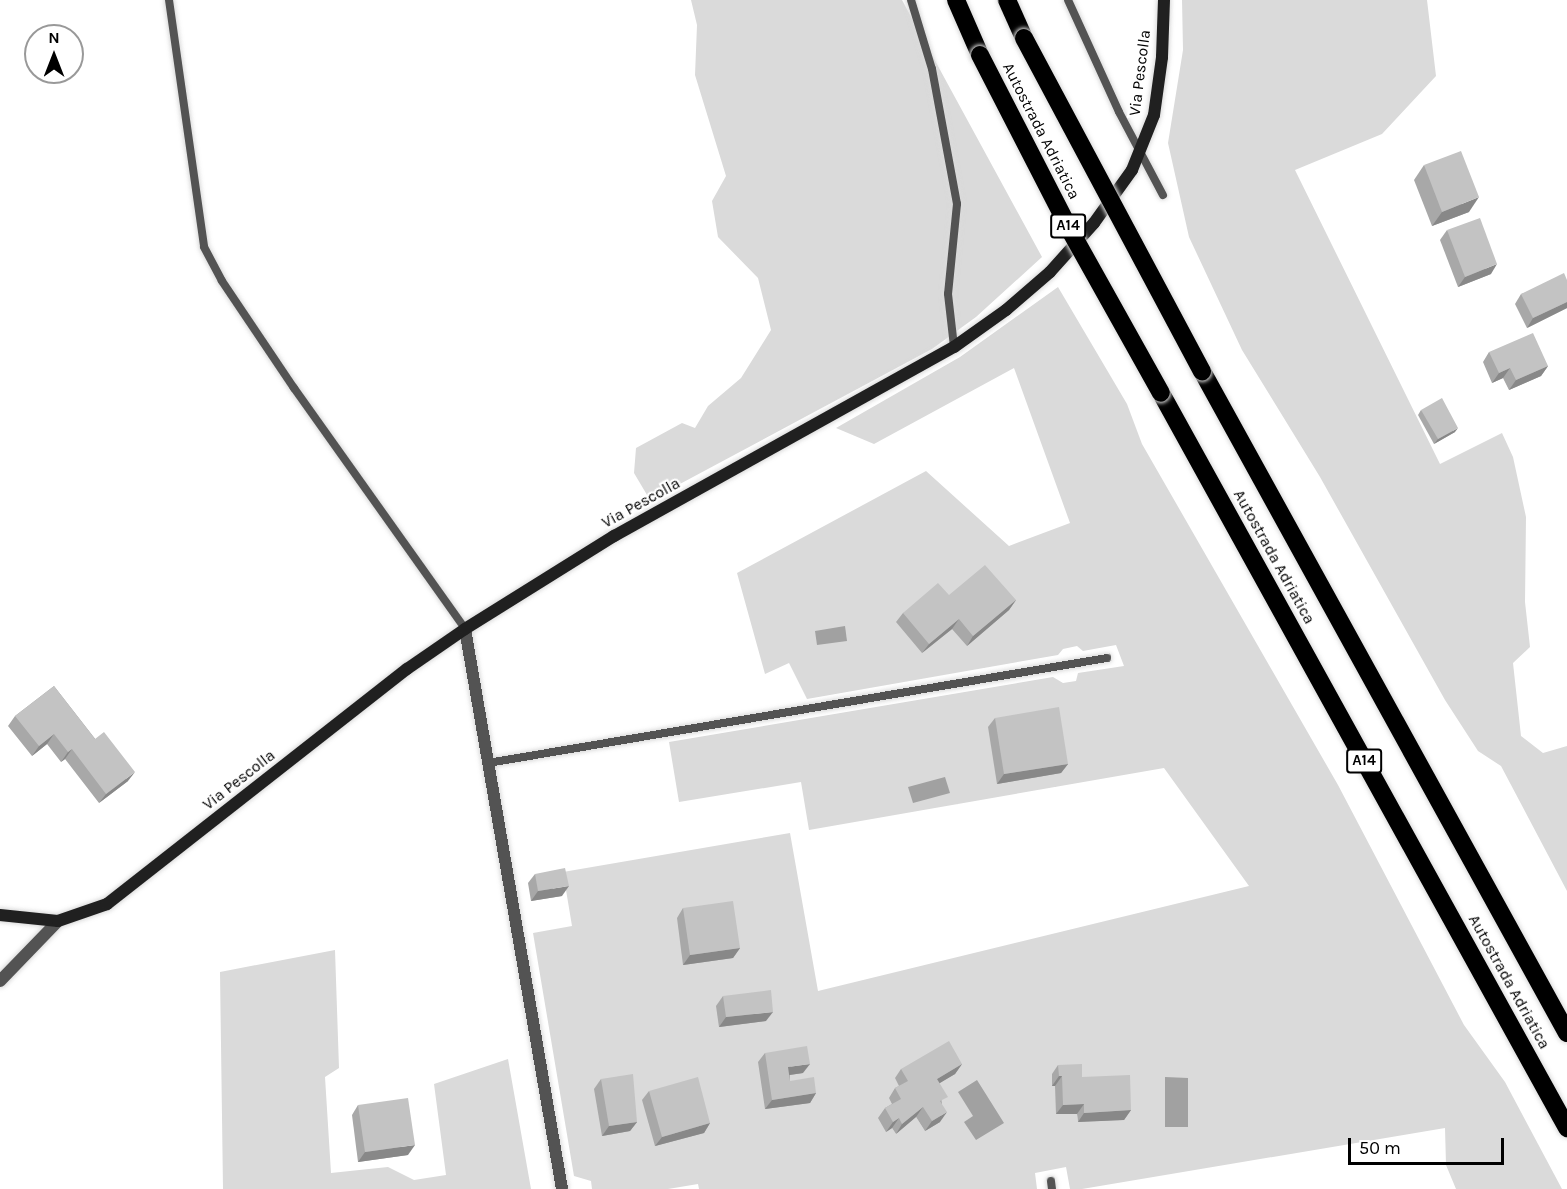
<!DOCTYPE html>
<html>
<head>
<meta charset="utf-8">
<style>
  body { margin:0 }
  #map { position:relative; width:1567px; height:1189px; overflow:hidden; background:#fff; font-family:Karla,sans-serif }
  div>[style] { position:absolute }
  .green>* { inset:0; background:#dadada }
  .water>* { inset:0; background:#a1a1a1 }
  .roads { filter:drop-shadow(0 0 2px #dbdbdb) drop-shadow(0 0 2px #dbdbdb) }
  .lane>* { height:8px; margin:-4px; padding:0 4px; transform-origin:4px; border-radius:4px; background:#535353 }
  .street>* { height:12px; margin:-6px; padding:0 6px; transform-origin:6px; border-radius:6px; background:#535353 }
  .secondary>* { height:12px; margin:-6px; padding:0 6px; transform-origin:6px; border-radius:6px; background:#202020 }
  .highway>* { height:18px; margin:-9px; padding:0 9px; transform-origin:9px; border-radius:9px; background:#000 }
  .bridges { filter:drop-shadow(0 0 2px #dbdbdb) drop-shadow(0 0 2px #dbdbdb) }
  .highway-bridge>* { height:18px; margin:-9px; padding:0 9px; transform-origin:9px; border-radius:9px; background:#000 }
  .wall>* { inset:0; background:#a8a8a8 }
  .shaded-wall>* { inset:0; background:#888 }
  .building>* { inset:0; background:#c3c3c3 }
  span { translate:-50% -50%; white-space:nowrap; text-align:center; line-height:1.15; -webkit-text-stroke:4.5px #fff; paint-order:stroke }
  .shield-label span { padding:2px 4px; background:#fff; border:2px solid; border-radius:4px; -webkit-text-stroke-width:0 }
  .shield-label { font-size:15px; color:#000; font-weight:700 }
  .street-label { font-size:16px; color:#000 }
  .north { position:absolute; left:24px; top:24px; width:60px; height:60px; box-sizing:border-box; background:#fff; border:2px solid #999; border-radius:50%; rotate:0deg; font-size:16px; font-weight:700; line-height:24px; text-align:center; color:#000 }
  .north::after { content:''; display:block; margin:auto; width:21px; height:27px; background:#000; clip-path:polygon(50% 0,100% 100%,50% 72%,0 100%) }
  .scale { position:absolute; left:1348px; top:1138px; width:156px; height:27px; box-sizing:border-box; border:3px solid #000; border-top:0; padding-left:8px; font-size:18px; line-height:21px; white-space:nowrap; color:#000; -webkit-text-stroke:4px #fff; paint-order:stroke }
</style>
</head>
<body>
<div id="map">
  <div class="green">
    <div style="clip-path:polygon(691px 0,902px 0,1042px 257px,976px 317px,932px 349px,650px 500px,634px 473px,636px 448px,682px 423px,695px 428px,708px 406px,741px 378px,771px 330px,758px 278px,718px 237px,712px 201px,726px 176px,695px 75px,697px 25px)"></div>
    <div style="clip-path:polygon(1182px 0,1427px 0,1436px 76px,1382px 134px,1295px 170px,1440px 464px,1502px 433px,1513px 457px,1526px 517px,1525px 602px,1530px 647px,1513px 663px,1521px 736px,1543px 753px,1567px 746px,1567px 891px,1501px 766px,1478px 751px,1445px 700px,1320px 477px,1242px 350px,1189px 237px,1168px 143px,1183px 50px)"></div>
    <div style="clip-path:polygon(evenodd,1058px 287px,1127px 404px,1142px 444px,1338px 785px,1464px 1025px,1505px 1082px,1562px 1189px,1456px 1189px,1446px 1165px,1445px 1128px,1082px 1189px,1070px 1189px,1066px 1167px,1035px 1173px,1037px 1189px,699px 1189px,698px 1184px,668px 1189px,592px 1189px,591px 1181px,574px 1176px,533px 933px,572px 926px,563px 872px,790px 833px,818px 991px,1249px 886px,1164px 768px,809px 830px,801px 782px,679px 802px,669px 742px,1053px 677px,1063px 683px,1076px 681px,1078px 673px,1124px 666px,1116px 645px,1083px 651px,1077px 646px,1063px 649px,1058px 655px,807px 699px,789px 663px,765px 674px,737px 573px,926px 471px,1009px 546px,1070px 523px,1014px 368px,874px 444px,836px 428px,960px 357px,1058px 287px,1055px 1086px,1124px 1120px,1078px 1122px,1077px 1114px,1055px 1086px,1058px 287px,902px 1090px,925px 1131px,916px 1117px,896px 1134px,892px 1128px,902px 1090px)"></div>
    <div style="clip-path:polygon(335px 950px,339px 1068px,325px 1077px,331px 1173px,388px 1167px,414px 1180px,446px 1175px,434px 1084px,508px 1059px,531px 1189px,223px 1189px,220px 972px)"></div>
  </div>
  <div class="water">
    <div style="clip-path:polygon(845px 626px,847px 641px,817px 645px,815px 631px)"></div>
    <div style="clip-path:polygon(945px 777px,950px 793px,913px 803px,908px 787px)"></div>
    <div style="clip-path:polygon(1165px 1077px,1188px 1078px,1188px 1127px,1165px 1127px)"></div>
    <div style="clip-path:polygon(977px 1080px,1004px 1123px,976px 1140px,964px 1122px,973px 1116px,958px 1092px)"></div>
  </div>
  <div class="roads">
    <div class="lane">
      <div style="left:169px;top:0;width:249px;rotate:81.9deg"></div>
      <div style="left:204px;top:247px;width:38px;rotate:62deg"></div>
      <div style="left:222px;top:281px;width:129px;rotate:56.1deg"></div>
      <div style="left:294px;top:388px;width:296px;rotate:54.6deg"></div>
      <div style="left:911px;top:0;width:72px;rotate:73.1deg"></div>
      <div style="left:932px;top:69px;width:137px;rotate:79.5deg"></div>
      <div style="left:957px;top:204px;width:90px;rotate:95.7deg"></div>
      <div style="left:948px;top:294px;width:53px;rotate:83.5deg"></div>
      <div style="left:1068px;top:0;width:123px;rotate:65.5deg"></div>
      <div style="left:1119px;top:112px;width:94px;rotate:62.1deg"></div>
      <div style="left:488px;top:763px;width:628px;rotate:-9.63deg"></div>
      <div style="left:1051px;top:1181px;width:8px;rotate:83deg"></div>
    </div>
    <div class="street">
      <div style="left:465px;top:629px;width:568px;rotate:80.17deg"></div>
      <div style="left:0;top:981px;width:83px;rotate:-46deg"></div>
    </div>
    <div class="secondary">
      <div style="left:0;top:915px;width:58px;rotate:5.9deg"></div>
      <div style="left:58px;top:921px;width:52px;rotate:-19.1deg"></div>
      <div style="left:107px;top:904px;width:381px;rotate:-38.1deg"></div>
      <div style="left:407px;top:669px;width:70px;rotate:-34.6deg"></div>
      <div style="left:465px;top:629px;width:176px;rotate:-32deg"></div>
      <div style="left:614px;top:536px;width:389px;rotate:-29.1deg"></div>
      <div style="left:954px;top:347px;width:64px;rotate:-35.4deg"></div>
      <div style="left:1006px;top:310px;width:58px;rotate:-40.8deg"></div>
      <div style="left:1050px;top:272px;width:66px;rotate:-48.1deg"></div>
      <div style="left:1094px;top:223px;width:65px;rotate:-54.4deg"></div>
      <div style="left:1132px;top:170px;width:59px;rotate:-68.2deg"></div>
      <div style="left:1154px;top:115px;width:59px;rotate:-82.1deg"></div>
      <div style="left:1162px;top:57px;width:57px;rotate:-88deg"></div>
    </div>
    <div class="highway">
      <div style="left:956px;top:0;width:60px;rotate:66.4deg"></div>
      <div style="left:1007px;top:0;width:42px;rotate:65.9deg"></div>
      <div style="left:1202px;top:371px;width:756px;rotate:61.13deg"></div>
      <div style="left:1161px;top:393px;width:840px;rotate:61.08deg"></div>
    </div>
  </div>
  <div class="bridges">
    <div class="highway-bridge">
      <div style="left:1024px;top:38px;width:378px;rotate:61.9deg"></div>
      <div style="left:980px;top:55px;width:199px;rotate:62.8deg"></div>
      <div style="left:1071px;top:232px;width:184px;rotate:60.8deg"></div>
    </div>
  </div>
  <div class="wall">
    <div style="clip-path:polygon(1424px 165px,1469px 212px,1432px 226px,1414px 180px)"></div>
    <div style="clip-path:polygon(1447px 230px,1491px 274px,1458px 287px,1440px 240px)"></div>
    <div style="clip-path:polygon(1567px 280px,1567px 308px,1527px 328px,1515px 304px,1521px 294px)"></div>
    <div style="clip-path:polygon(1489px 352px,1548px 366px,1541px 376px,1509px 390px,1503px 378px,1492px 383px,1483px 362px)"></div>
    <div style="clip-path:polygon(1421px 410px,1455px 432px,1434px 444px,1418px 415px)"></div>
    <div style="clip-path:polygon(949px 595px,1016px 600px,1009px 610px,967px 646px,952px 629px,922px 653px,896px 622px,903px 613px)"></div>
    <div style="clip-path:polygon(54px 686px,128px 781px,99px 803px,65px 759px,61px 762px,47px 744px,32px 756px,8px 726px,15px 716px)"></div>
    <div style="clip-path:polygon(995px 718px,1068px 764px,1061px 773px,997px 784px,988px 727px)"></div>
    <div style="clip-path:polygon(535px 874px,562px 896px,531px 901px,528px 883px)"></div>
    <div style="clip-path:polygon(683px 908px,740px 948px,733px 958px,683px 965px,677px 918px)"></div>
    <div style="clip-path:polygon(723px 996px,766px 1021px,719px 1027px,716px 1006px)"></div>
    <div style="clip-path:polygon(765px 1053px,803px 1073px,790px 1075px,790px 1081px,816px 1093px,810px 1103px,765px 1109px,758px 1062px)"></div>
    <div style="clip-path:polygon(962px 1064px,955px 1074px,939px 1083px,942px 1104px,940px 1122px,925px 1131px,916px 1117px,896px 1134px,892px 1128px,886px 1132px,878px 1118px,885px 1108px,892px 1104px,889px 1098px,895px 1088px,899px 1086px,895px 1078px,901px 1069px)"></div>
    <div style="clip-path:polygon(1058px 1065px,1082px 1077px,1131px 1110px,1124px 1120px,1078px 1122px,1077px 1114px,1056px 1114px,1055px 1086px,1052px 1086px,1052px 1074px)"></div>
    <div style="clip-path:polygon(601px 1079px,637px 1122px,630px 1131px,602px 1136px,594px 1089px)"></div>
    <div style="clip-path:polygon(649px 1091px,710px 1123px,704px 1133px,655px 1146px,642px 1100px)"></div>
    <div style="clip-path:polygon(358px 1105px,408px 1155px,358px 1162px,352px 1115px)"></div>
  </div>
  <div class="shaded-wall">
    <div style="clip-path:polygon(1479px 197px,1469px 212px,1432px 226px,1442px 212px)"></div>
    <div style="clip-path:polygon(1497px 264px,1491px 274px,1458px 287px,1465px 277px)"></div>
    <div style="clip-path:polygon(1567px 302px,1567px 308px,1527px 328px,1533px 318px)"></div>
    <div style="clip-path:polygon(1548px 366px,1541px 376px,1509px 390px,1516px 380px)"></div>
    <div style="clip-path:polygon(1510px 368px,1503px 378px,1492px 383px,1499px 373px)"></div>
    <div style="clip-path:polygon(1458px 428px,1455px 432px,1434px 444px,1438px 439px)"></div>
    <div style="clip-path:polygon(1016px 600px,1009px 610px,967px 646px,973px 636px)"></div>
    <div style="clip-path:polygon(959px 619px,952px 629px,922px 653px,929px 644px)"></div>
    <div style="clip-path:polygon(54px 734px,47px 744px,32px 756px,39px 746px)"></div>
    <div style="clip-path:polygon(72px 749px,65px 759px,61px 762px,68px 752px)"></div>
    <div style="clip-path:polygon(1068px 764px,1061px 773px,997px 784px,1004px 774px)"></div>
    <div style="clip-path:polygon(135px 772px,128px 781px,99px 803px,106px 794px)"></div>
    <div style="clip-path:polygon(569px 886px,562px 896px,531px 901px,538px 891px)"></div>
    <div style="clip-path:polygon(740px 948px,733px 958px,683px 965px,690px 955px)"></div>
    <div style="clip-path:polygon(773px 1012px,766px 1021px,719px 1027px,726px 1017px)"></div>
    <div style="clip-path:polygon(810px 1064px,803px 1073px,782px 1076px,788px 1067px)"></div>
    <div style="clip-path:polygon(962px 1064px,955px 1074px,930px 1089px,937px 1079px)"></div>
    <div style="clip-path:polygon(1059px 1076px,1062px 1076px,1055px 1086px,1052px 1086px)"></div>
    <div style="clip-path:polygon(816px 1093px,810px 1103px,765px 1109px,772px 1100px)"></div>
    <div style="clip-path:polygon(1084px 1104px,1077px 1114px,1056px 1114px,1063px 1105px)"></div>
    <div style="clip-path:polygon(923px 1107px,916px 1117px,896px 1134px,902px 1124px)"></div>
    <div style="clip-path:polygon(1131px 1110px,1124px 1120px,1078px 1122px,1084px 1113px)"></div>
    <div style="clip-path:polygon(947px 1112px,940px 1122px,925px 1131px,932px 1121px)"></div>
    <div style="clip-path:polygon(899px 1118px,892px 1128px,886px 1132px,893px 1122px)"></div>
    <div style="clip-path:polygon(637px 1122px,630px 1131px,602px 1136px,609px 1126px)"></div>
    <div style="clip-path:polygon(710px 1123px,704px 1133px,655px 1146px,662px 1137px)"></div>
    <div style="clip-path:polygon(415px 1145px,408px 1155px,358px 1162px,365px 1152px)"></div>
  </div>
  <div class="building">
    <div style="clip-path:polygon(1461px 151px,1479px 197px,1442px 212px,1424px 165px)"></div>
    <div style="clip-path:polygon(1480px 218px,1497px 264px,1465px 277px,1447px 230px)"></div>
    <div style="clip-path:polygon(1564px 273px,1567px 280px,1567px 302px,1533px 318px,1521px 294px)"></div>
    <div style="clip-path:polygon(1533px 333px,1548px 366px,1516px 380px,1510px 368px,1499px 373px,1489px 352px)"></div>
    <div style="clip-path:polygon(1442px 398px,1458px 428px,1438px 439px,1421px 410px)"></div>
    <div style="clip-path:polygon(985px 565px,1016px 600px,973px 636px,959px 619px,929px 644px,903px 613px,938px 583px,949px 595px)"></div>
    <div style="clip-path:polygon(54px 686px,95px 739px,104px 732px,135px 772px,106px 794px,72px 749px,68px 752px,54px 734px,39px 746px,15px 716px)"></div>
    <div style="clip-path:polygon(1059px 707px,1068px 764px,1004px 774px,995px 718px)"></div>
    <div style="clip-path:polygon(565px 868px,569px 886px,538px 891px,535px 874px)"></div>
    <div style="clip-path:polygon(733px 901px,740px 948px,690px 955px,683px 908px)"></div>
    <div style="clip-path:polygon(771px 990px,773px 1012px,726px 1017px,723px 996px)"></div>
    <div style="clip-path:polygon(949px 1041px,962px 1064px,937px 1079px,948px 1097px,940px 1101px,947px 1112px,932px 1121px,923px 1107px,902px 1124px,899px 1118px,893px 1122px,885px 1108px,901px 1099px,895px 1088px,908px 1081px,901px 1069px)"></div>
    <div style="clip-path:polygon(807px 1046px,810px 1064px,788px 1067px,790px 1081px,814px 1077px,816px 1093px,772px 1100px,765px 1053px)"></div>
    <div style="clip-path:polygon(1082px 1064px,1082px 1077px,1130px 1075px,1131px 1110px,1084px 1113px,1084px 1104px,1063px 1105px,1062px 1076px,1059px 1076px,1058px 1065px)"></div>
    <div style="clip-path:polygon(633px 1074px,637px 1122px,609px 1126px,601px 1079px)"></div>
    <div style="clip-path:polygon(698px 1077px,710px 1123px,662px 1137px,649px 1091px)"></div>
    <div style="clip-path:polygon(408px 1098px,415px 1145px,365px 1152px,358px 1105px)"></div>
  </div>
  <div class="shield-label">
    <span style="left:1068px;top:226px">A14</span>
    <span style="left:1364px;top:761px">A14</span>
  </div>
  <div class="street-label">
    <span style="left:1140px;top:73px;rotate:-83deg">Via Pescolla</span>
    <span style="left:1041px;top:131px;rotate:63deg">Autostrada Adriatica</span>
    <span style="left:641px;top:503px;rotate:-29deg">Via Pescolla</span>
    <span style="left:1274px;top:557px;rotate:61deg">Autostrada Adriatica</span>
    <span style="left:239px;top:780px;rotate:-38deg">Via Pescolla</span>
    <span style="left:1509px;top:982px;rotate:61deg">Autostrada Adriatica</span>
  </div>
  <div class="north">N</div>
  <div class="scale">50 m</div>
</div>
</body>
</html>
